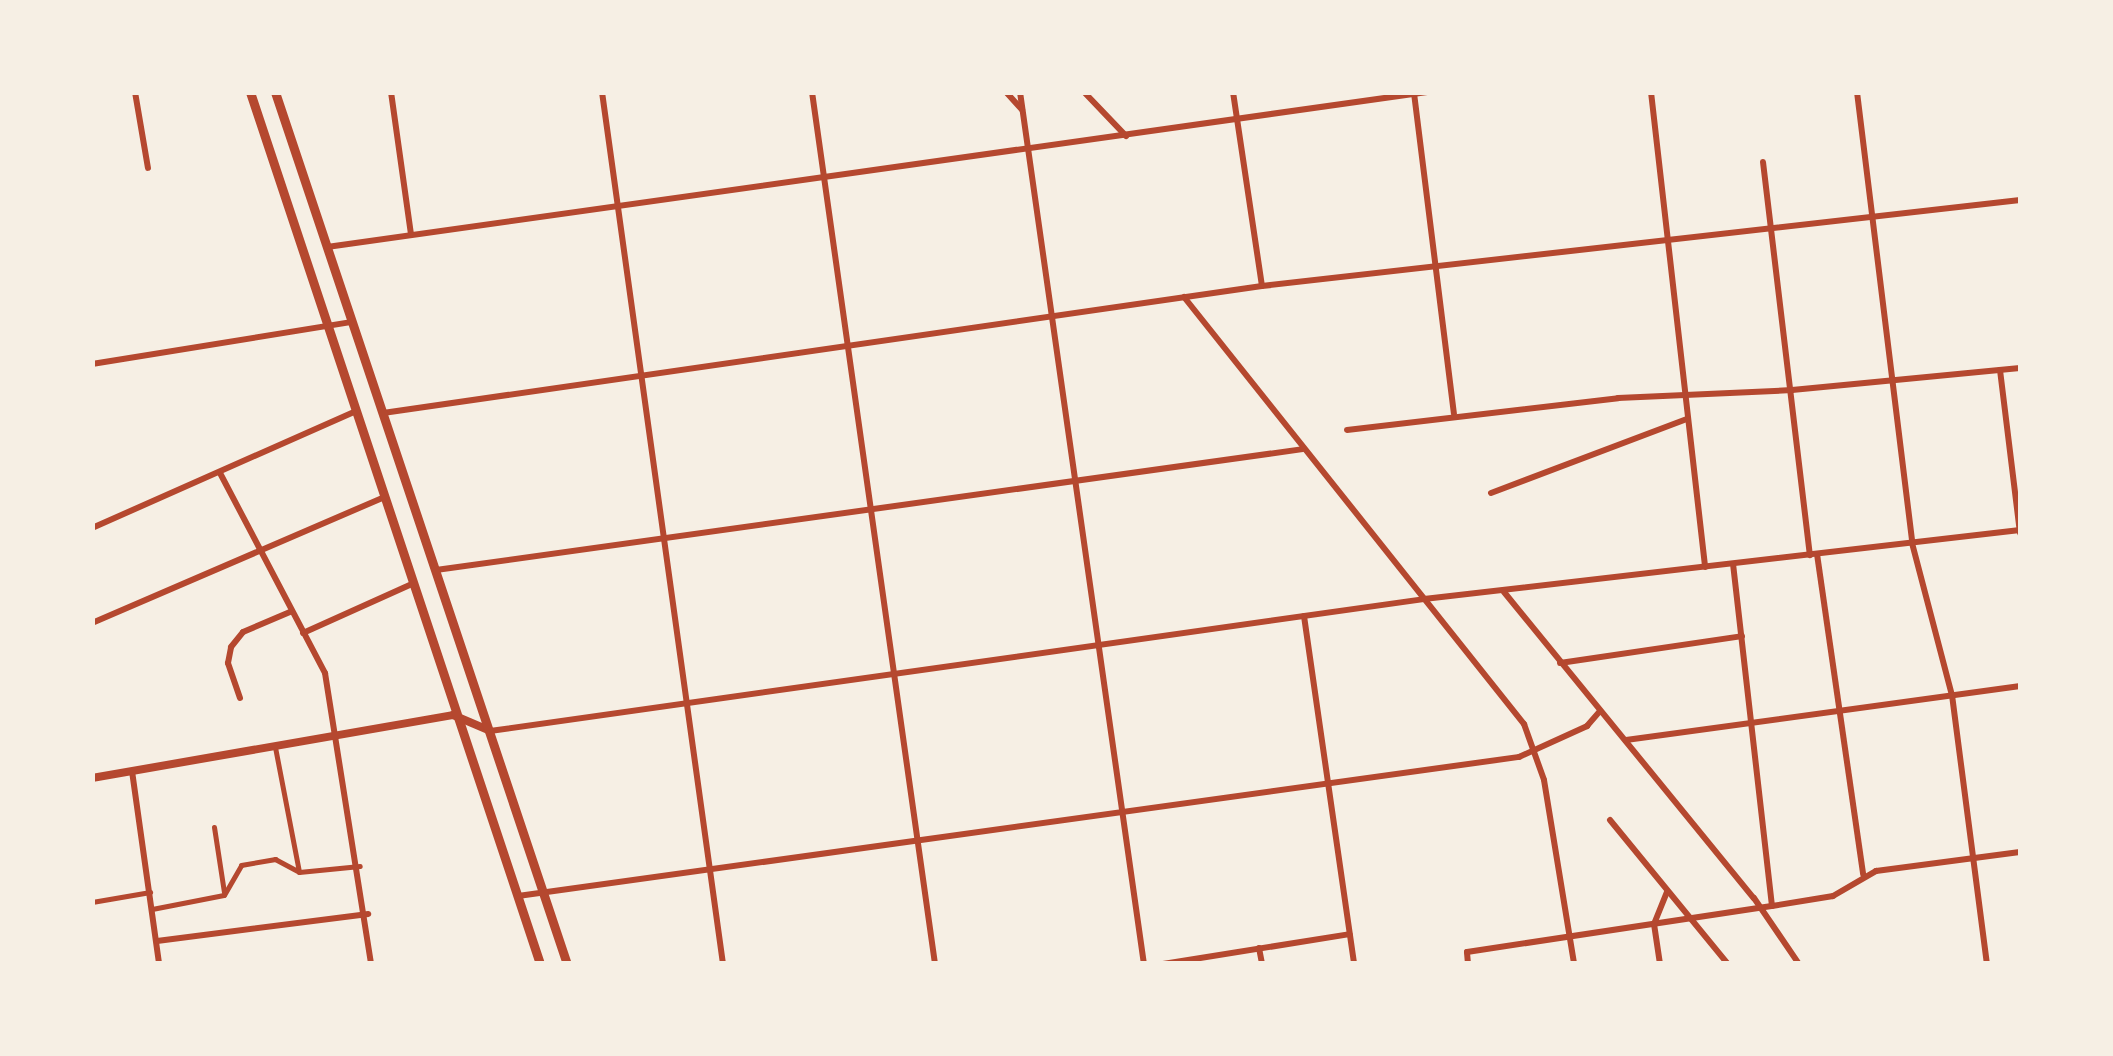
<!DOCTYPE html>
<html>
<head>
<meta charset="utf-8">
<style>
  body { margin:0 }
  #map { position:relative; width:2113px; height:1056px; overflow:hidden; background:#f6efe4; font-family:Manrope,sans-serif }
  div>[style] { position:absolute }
  .pedestrian>* { height:5px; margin:-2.5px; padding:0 2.5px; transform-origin:2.5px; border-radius:2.5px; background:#b5482f }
  .minor>* { height:6px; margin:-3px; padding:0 3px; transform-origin:3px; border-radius:3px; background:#b5482f }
  .tertiary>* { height:8px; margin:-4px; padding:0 4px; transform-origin:4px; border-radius:4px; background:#b5482f }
  .secondary>* { height:9px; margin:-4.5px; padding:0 4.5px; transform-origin:4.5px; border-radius:4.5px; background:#b5482f }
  span { translate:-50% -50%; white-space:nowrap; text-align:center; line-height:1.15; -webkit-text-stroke:10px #f6efe4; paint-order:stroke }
  .frame { position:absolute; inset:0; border:95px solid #f6efe4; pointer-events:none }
</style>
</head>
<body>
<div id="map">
  <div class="pedestrian">
    <div style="left:275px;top:747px;width:127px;rotate:79.1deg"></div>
    <div style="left:214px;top:827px;width:66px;rotate:81.3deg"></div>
    <div style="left:92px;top:902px;width:59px;rotate:-9.8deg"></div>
    <div style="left:152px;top:909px;width:73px;rotate:-11deg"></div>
    <div style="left:224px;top:895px;width:34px;rotate:-60deg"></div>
    <div style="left:241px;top:865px;width:35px;rotate:-10deg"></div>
    <div style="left:275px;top:859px;width:27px;rotate:28deg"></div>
    <div style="left:299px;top:872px;width:61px;rotate:-5.6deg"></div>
  </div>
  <div class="minor">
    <div style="left:135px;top:92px;width:77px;rotate:80.3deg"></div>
    <div style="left:391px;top:92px;width:144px;rotate:82deg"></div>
    <div style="left:602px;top:92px;width:880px;rotate:82.1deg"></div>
    <div style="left:812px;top:92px;width:881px;rotate:81.97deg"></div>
    <div style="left:1006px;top:92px;width:24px;rotate:48deg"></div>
    <div style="left:1020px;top:92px;width:881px;rotate:81.91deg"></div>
    <div style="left:1084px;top:92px;width:61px;rotate:46.3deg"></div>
    <div style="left:1233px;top:92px;width:196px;rotate:81.5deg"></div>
    <div style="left:1651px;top:92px;width:478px;rotate:83.5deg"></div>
    <div style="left:1857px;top:92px;width:454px;rotate:83deg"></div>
    <div style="left:1912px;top:543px;width:157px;rotate:75.3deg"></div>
    <div style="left:1952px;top:695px;width:271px;rotate:82.6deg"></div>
    <div style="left:1414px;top:93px;width:323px;rotate:82.9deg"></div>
    <div style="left:1763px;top:162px;width:396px;rotate:83.2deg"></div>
    <div style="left:327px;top:247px;width:1111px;rotate:-8.02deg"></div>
    <div style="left:1184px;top:297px;width:546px;rotate:51.47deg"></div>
    <div style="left:1524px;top:724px;width:59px;rotate:70.3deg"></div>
    <div style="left:1544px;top:780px;width:186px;rotate:80.7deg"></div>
    <div style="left:92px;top:364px;width:262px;rotate:-9.2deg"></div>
    <div style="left:2000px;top:370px;width:164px;rotate:83deg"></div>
    <div style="left:383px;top:413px;width:888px;rotate:-8.22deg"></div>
    <div style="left:1262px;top:286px;width:763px;rotate:-6.47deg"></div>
    <div style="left:1347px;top:430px;width:273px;rotate:-6.7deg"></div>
    <div style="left:1618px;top:398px;width:174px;rotate:-2.6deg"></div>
    <div style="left:1792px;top:390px;width:229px;rotate:-5.5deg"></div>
    <div style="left:220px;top:473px;width:226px;rotate:62.3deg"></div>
    <div style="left:325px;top:673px;width:295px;rotate:81deg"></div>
    <div style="left:1491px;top:493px;width:210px;rotate:-20.7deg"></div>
    <div style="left:92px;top:528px;width:289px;rotate:-23.9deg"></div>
    <div style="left:1817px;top:554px;width:324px;rotate:81.8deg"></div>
    <div style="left:436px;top:570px;width:875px;rotate:-7.94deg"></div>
    <div style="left:1504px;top:592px;width:395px;rotate:50.8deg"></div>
    <div style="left:1754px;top:898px;width:80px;rotate:55.7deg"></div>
    <div style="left:1304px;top:616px;width:352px;rotate:81.8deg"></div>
    <div style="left:92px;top:623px;width:318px;rotate:-23.3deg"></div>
    <div style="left:303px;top:633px;width:120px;rotate:-24.2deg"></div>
    <div style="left:1560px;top:663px;width:184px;rotate:-8.4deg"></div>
    <div style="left:240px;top:698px;width:37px;rotate:-109deg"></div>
    <div style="left:228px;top:663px;width:16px;rotate:-79deg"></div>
    <div style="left:231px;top:647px;width:19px;rotate:-51deg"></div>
    <div style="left:243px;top:632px;width:51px;rotate:-23.1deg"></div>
    <div style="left:490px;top:731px;width:943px;rotate:-8.04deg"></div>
    <div style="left:1424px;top:599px;width:600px;rotate:-6.6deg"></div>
    <div style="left:1626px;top:740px;width:398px;rotate:-7.8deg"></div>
    <div style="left:132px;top:771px;width:195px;rotate:82deg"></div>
    <div style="left:1610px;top:820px;width:186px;rotate:50.7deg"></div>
    <div style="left:518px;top:896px;width:1011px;rotate:-7.91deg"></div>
    <div style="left:1519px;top:757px;width:75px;rotate:-24.5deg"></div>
    <div style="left:1587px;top:726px;width:20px;rotate:-49deg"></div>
    <div style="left:1772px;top:906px;width:62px;rotate:-9.3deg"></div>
    <div style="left:1833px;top:896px;width:50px;rotate:-30.2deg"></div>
    <div style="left:1876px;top:871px;width:145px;rotate:-7.5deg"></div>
    <div style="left:157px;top:941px;width:213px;rotate:-7.3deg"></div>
    <div style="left:1259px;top:948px;width:16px;rotate:79deg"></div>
    <div style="left:1163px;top:964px;width:189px;rotate:-9.1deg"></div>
    <div style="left:1468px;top:964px;width:12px;rotate:-95deg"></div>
    <div style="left:1467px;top:952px;width:308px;rotate:-8.6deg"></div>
    <div style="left:1772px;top:906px;width:344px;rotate:-96.5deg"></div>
    <div style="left:1660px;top:964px;width:40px;rotate:-98.5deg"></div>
    <div style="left:1654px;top:924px;width:35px;rotate:-68deg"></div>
  </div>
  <div class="tertiary">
    <div style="left:92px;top:778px;width:366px;rotate:-9.9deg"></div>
    <div style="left:453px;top:715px;width:39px;rotate:23deg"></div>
  </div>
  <div class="secondary">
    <div style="left:250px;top:92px;width:919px;rotate:71.6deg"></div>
    <div style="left:275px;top:92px;width:920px;rotate:71.49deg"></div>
  </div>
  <div class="frame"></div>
</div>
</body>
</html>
